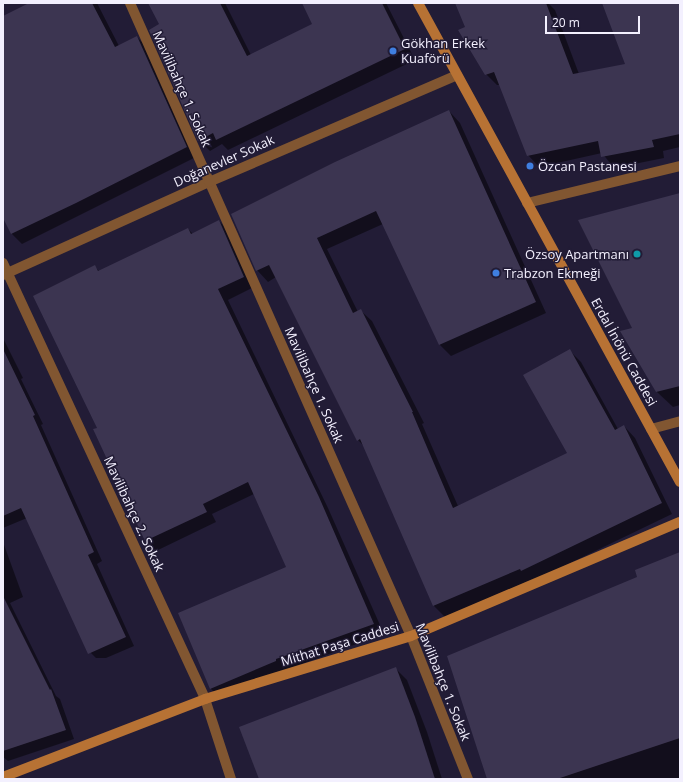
<!DOCTYPE html>
<html>
<head>
<meta charset="utf-8">
<style>
  body { margin:0 }
  #map { position:relative; width:683px; height:782px; overflow:hidden; background:#221c36; font-family:"Open Sans",sans-serif }
  div>[style] { position:absolute }
  .shadow>* { inset:0; background:#0007 }
  .building>* { inset:0; background:#3c3551 }
  .street>* { height:10px; margin:-5px; padding:0 5px; transform-origin:5px; border-radius:5px; background:#815631 }
  .secondary>* { height:10px; margin:-5px; padding:0 5px; transform-origin:5px; border-radius:5px; background:#b77234 }
  .dots>* { width:11px; height:11px; translate:-50% -50%; box-sizing:border-box; border:2px solid #221c36; border-radius:50% }
  span { translate:-50% -50%; white-space:nowrap; text-align:center; line-height:1.15; -webkit-text-stroke:3px #221c36; paint-order:stroke }
  .poi-label { font-size:13px; color:#f3f0fe }
  .left { translate:0 -50%; text-align:left }
  .right { translate:-100% -50%; text-align:right }
  .street-label { font-size:13px; color:#f3f0fe }
  .frame { position:absolute; inset:0; border:4px solid #f3f0fe; pointer-events:none }
  .scale { position:absolute; left:545px; top:16px; width:95px; height:18px; box-sizing:border-box; border:2px solid #f3f0fe; border-top:0; padding-left:5px; font-size:12px; line-height:14px; white-space:nowrap; color:#f3f0fe; -webkit-text-stroke:3px #221c36; paint-order:stroke }
</style>
</head>
<body>
<div id="map">
  <div class="shadow">
    <div style="clip-path:polygon(31px 3px,97px 3px,119px 46px,137px 37px,147px 47px,196px 157px,22px 244px,12px 234px,3px 216px,3px 17px)"></div>
    <div style="clip-path:polygon(149px 3px,225px 3px,251px 55px,314px 24px,303px 3px,386px 3px,415px 60px,228px 150px,222px 144px,210px 151px,199px 140px,161px 24px)"></div>
    <div style="clip-path:polygon(456px 3px,548px 3px,555px 10px,579px 74px,627px 65px,603px 3px,680px 3px,680px 147px,663px 151px,664px 158px,614px 168px,602px 153px,539px 167px,528px 155px,500px 85px,497px 85px,486px 74px)"></div>
    <div style="clip-path:polygon(449px 111px,460px 123px,546px 313px,451px 356px,440px 345px,383px 224px,327px 249px,358px 312px,360px 310px,372px 321px,424px 423px,422px 424px,458px 506px,568px 454px,570px 351px,581px 362px,618px 429px,624px 426px,635px 438px,672px 514px,533px 581px,531px 580px,445px 617px,434px 606px,365px 447px,358px 440px,276px 277px,268px 282px,257px 270px)"></div>
    <div style="clip-path:polygon(680px 194px,680px 405px,673px 407px,657px 392px,633px 328px)"></div>
    <div style="clip-path:polygon(219px 221px,229px 231px,254px 287px,228px 300px,328px 508px,384px 634px,285px 670px,221px 699px,211px 689px,179px 614px,287px 568px,254px 494px,212px 514px,216px 522px,156px 551px,146px 540px,98px 428px,94px 266px,100px 272px,188px 229px,193px 234px)"></div>
    <div style="clip-path:polygon(3px 338px,23px 378px,21px 379px,43px 424px,41px 425px,102px 561px,97px 564px,134px 646px,106px 658px,96px 658px,87px 649px,27px 518px,3px 528px)"></div>
    <div style="clip-path:polygon(3px 542px,23px 597px,10px 603px,56px 696px,60px 699px,74px 739px,8px 761px,3px 757px)"></div>
    <div style="clip-path:polygon(680px 553px,680px 779px,488px 779px)"></div>
    <div style="clip-path:polygon(395px 668px,407px 680px,427px 732px,442px 779px,260px 779px)"></div>
  </div>
  <div class="building">
    <div style="clip-path:polygon(29px 3px,92px 3px,115px 47px,137px 36px,187px 147px,76px 203px,11px 234px,3px 218px,3px 16px)"></div>
    <div style="clip-path:polygon(148px 3px,220px 3px,247px 56px,312px 24px,302px 3px,382px 3px,405px 49px,216px 140px,213px 133px,198px 141px,149px 30px,159px 24px)"></div>
    <div style="clip-path:polygon(455px 3px,546px 3px,573px 74px,625px 64px,602px 3px,680px 3px,680px 134px,652px 140px,654px 147px,601px 157px,598px 141px,527px 156px,494px 72px,485px 75px,458px 30px,465px 27px)"></div>
    <div style="clip-path:polygon(449px 110px,536px 302px,439px 345px,376px 211px,317px 238px,353px 313px,361px 309px,413px 412px,412px 412px,453px 508px,567px 453px,523px 375px,570px 349px,615px 430px,624px 425px,662px 503px,521px 571px,520px 569px,433px 606px,360px 439px,357px 441px,269px 265px,256px 271px,231px 214px,335px 162px)"></div>
    <div style="clip-path:polygon(680px 193px,680px 386px,656px 392px,620px 331px,632px 328px,578px 220px)"></div>
    <div style="clip-path:polygon(219px 220px,244px 277px,218px 289px,319px 497px,374px 624px,276px 659px,276px 661px,210px 689px,178px 613px,286px 567px,248px 482px,203px 504px,207px 512px,145px 541px,93px 429px,97px 428px,33px 296px,95px 265px,98px 271px,188px 228px,191px 234px)"></div>
    <div style="clip-path:polygon(3px 349px,35px 415px,33px 416px,94px 552px,88px 555px,126px 637px,88px 654px,21px 508px,3px 516px)"></div>
    <div style="clip-path:polygon(680px 552px,680px 738px,557px 779px,487px 779px,447px 656px,637px 577px,635px 570px)"></div>
    <div style="clip-path:polygon(3px 596px,50px 690px,51px 689px,66px 730px,3px 751px)"></div>
    <div style="clip-path:polygon(396px 667px,415px 717px,435px 779px,259px 779px,239px 727px)"></div>
  </div>
  <div class="street">
    <div style="left:130px;top:3px;width:693px;rotate:66.06deg"></div>
    <div style="left:411px;top:636px;width:154px;rotate:68.3deg"></div>
    <div style="left:527px;top:203px;width:157px;rotate:-13.6deg"></div>
    <div style="left:3px;top:263px;width:481px;rotate:65.1deg"></div>
    <div style="left:205px;top:699px;width:84px;rotate:72deg"></div>
    <div style="left:3px;top:275px;width:226px;rotate:-24.3deg"></div>
    <div style="left:209px;top:182px;width:270px;rotate:-23.3deg"></div>
    <div style="left:651px;top:429px;width:30px;rotate:-15deg"></div>
  </div>
  <div class="secondary">
    <div style="left:418px;top:3px;width:546px;rotate:61.32deg"></div>
    <div style="left:3px;top:777px;width:217px;rotate:-21.1deg"></div>
    <div style="left:205px;top:699px;width:215px;rotate:-17deg"></div>
    <div style="left:411px;top:636px;width:292px;rotate:-23deg"></div>
  </div>
  <div class="dots">
    <div style="left:393px;top:51px;background:#3f7fe0"></div>
    <div style="left:530px;top:166px;background:#3f7fe0"></div>
    <div style="left:637px;top:254px;background:#0f9aa8"></div>
    <div style="left:496px;top:273px;background:#3f7fe0"></div>
  </div>
  <div class="poi-label">
    <span class="left" style="left:401px;top:51px">Gökhan Erkek<br>Kuaförü</span>
    <span class="left" style="left:538px;top:166px">Özcan Pastanesi</span>
    <span class="right" style="left:629px;top:254px">Özsoy Apartmanı</span>
    <span class="left" style="left:504px;top:273px">Trabzon Ekmeği</span>
  </div>
  <div class="street-label">
    <span style="left:182px;top:89px;rotate:66deg">Mavilibahçe 1. Sokak</span>
    <span style="left:224px;top:161px;rotate:-24deg">Doğanevler Sokak</span>
    <span style="left:624px;top:352px;rotate:61deg">Erdal İnönü Caddesi</span>
    <span style="left:314px;top:385px;rotate:66deg">Mavilibahçe 1. Sokak</span>
    <span style="left:134px;top:514px;rotate:65deg">Mavilibahçe 2. Sokak</span>
    <span style="left:340px;top:644px;rotate:-17deg">Mithat Paşa Caddesi</span>
    <span style="left:443px;top:682px;rotate:68deg">Mavilibahçe 1. Sokak</span>
  </div>
  <div class="frame"></div>
  <div class="scale">20 m</div>
</div>
</body>
</html>
